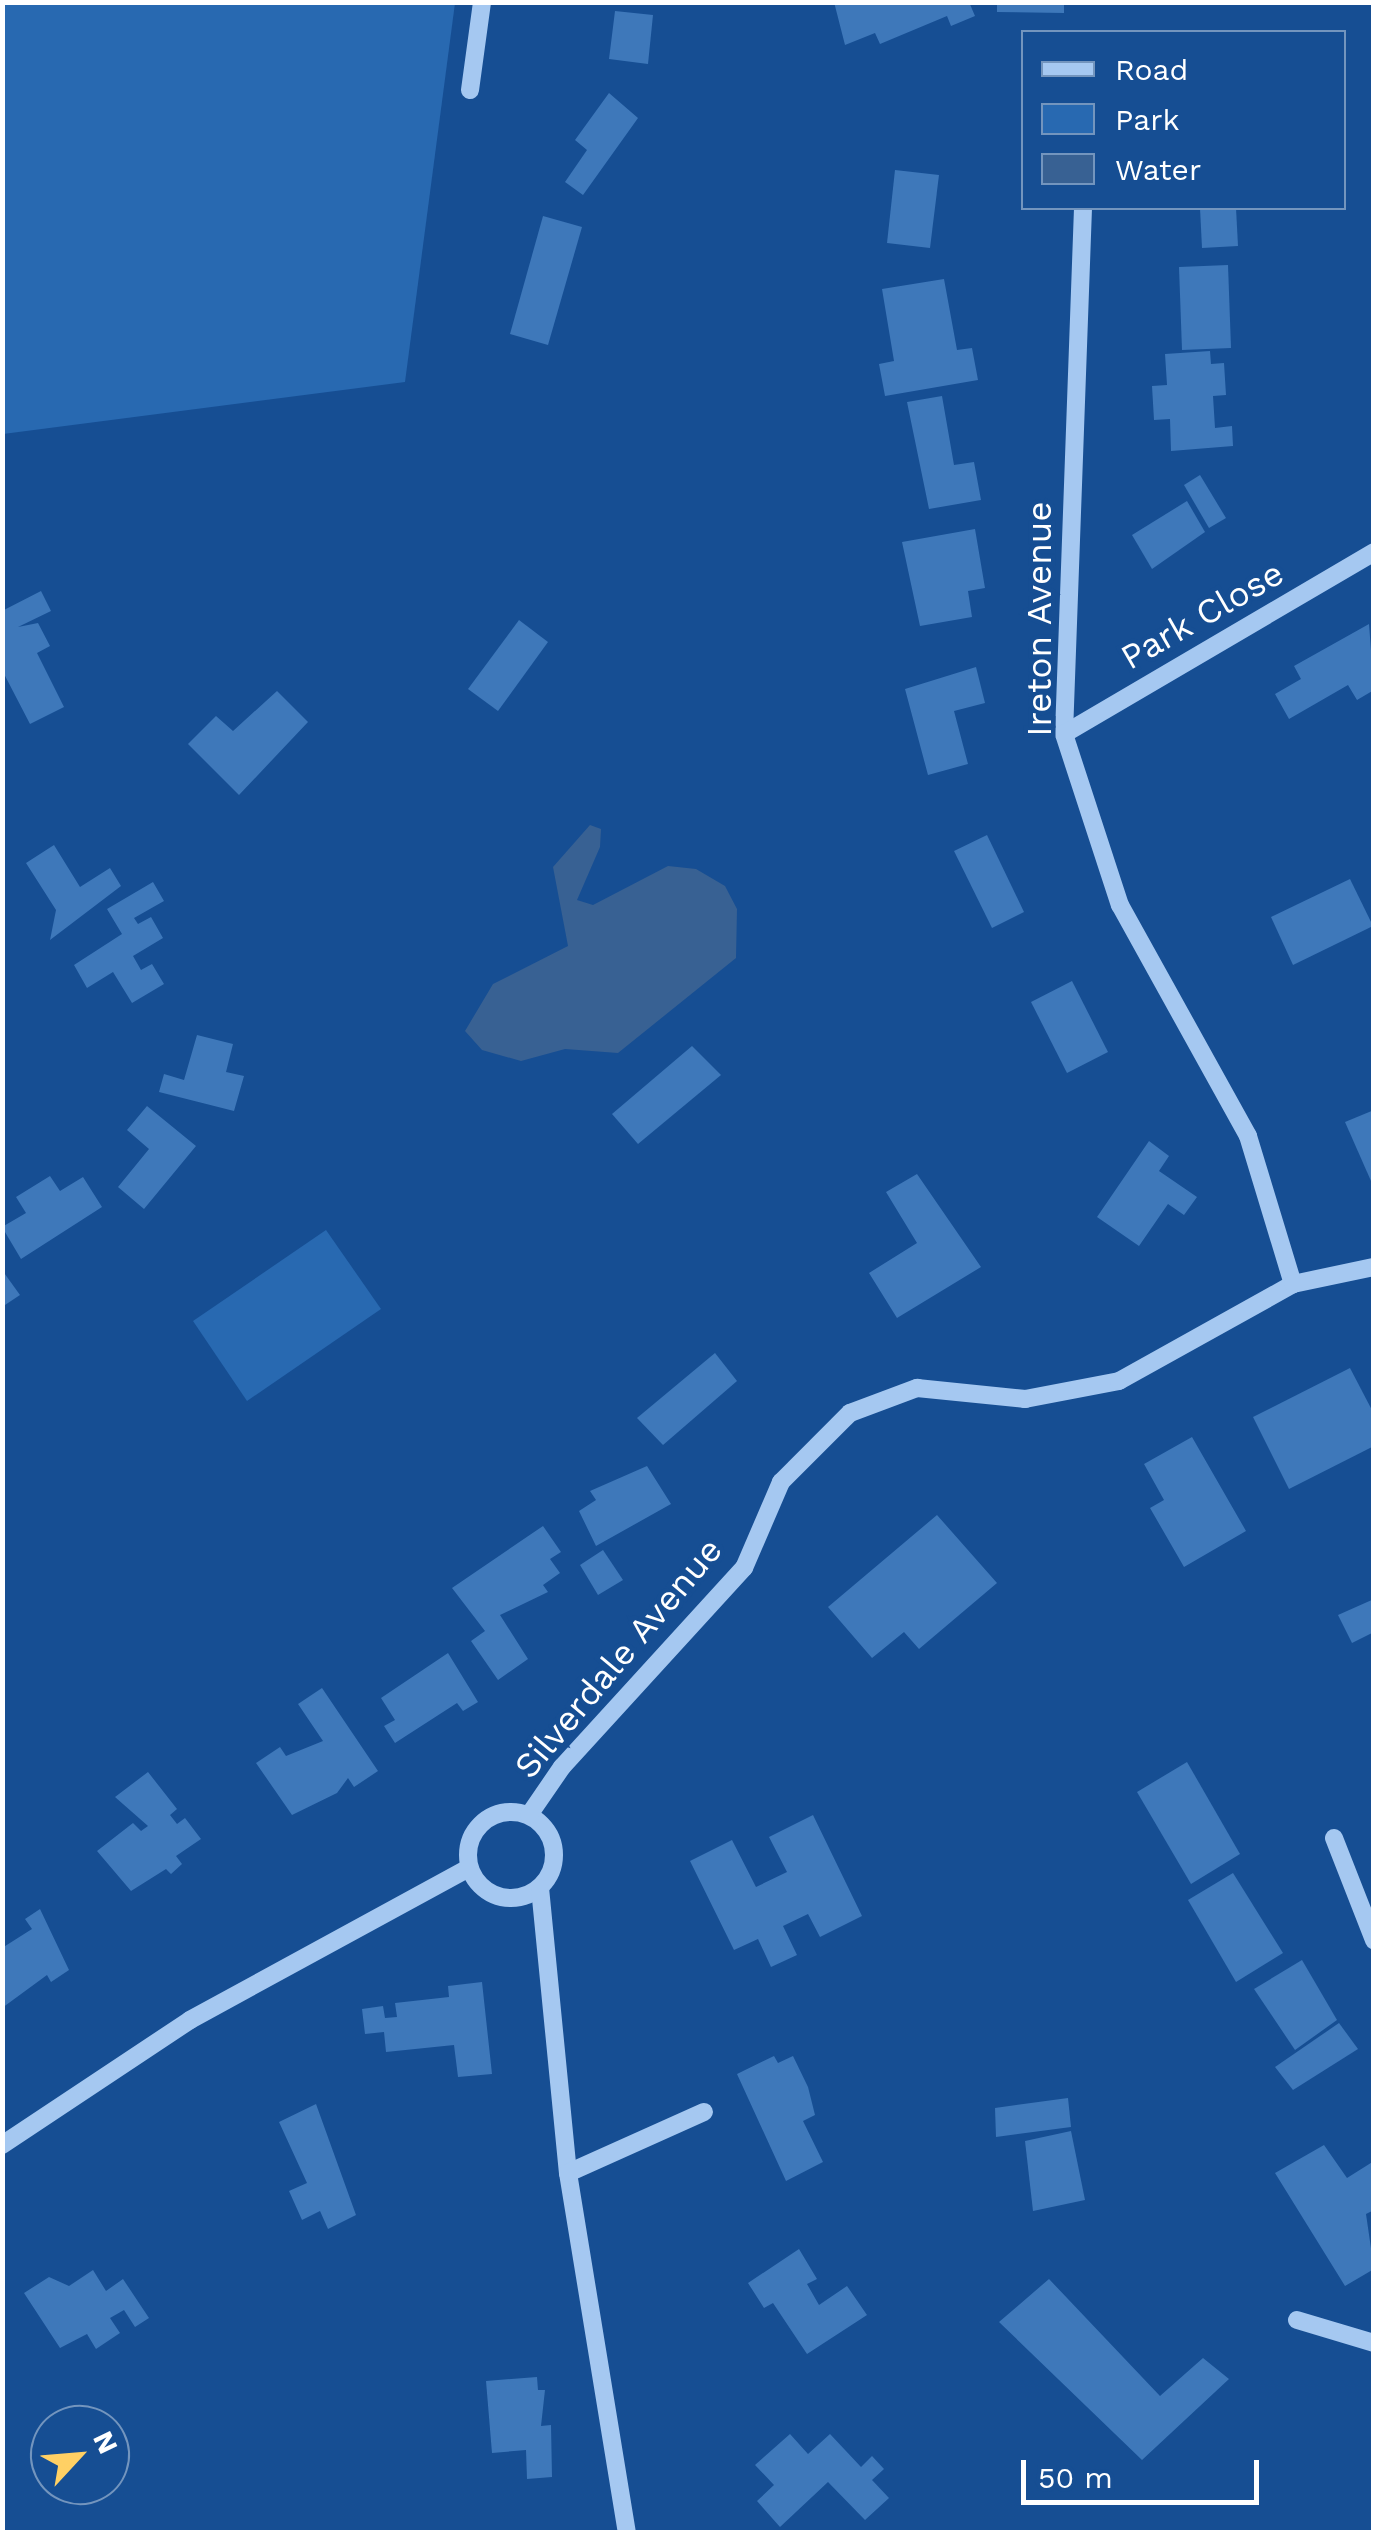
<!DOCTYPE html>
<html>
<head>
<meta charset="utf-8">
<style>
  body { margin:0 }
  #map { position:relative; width:1376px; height:2535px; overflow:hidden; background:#164e93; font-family:"Work Sans",sans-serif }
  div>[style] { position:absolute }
  .green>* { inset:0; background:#2869b1 }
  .water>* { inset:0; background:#386193 }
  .building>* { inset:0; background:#3e78ba }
  .minor>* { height:18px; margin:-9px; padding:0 9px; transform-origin:9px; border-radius:9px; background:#a5c8f1 }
  .minor>.ring { margin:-9px; padding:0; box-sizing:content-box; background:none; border:18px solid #a5c8f1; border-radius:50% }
  span { translate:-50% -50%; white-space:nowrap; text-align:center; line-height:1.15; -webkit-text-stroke:9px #164e93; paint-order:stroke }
  .street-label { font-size:35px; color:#fff }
  .frame { position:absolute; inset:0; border:5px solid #fff; pointer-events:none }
  .legend { position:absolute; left:1021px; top:30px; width:325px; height:180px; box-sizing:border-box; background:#164e93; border:2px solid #7395be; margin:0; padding:12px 18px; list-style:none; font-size:30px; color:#fff }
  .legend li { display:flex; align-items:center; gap:20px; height:50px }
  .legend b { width:50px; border:2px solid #7395be }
  .north { position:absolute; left:30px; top:2405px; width:100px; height:100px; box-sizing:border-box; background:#164e93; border:2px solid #7395be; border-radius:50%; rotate:64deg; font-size:28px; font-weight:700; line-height:40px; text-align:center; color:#fff }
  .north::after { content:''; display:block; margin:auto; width:35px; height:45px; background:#ffd064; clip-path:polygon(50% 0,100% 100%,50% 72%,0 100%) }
  .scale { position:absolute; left:1021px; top:2460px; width:238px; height:45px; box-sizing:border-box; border:5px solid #fff; border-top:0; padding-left:12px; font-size:30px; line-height:35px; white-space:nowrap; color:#fff; -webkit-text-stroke:8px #164e93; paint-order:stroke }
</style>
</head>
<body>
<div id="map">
  <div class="green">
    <div style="clip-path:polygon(2px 3px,455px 3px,405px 382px,3px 434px)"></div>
    <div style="clip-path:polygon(326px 1230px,381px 1309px,247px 1401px,193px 1321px)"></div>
  </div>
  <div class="water">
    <div style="clip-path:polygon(590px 825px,601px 829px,600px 847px,577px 900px,593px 905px,668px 866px,696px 869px,725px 886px,737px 909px,736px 958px,618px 1053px,565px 1049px,521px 1061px,482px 1050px,465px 1031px,493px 984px,568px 946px,553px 867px)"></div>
  </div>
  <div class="building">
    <div style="clip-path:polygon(834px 2px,969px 2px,975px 16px,951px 26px,947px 16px,880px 44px,875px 33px,845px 45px)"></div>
    <div style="clip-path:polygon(997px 2px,1064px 2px,1064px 13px,997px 12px)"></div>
    <div style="clip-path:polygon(615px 11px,653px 15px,648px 64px,609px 59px)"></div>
    <div style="clip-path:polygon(609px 93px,638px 118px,583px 195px,565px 182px,587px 150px,575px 140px)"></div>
    <div style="clip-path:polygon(895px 170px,939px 175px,930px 248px,887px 243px)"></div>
    <div style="clip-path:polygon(1200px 208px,1236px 208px,1238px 246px,1202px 248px)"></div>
    <div style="clip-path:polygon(543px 216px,582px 227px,548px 345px,510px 334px)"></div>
    <div style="clip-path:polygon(1228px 265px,1231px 348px,1182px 350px,1179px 267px)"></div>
    <div style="clip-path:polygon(944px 279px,957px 350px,972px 348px,978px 380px,885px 396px,879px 364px,894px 361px,882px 289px)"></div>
    <div style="clip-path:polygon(1210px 351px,1211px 364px,1224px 363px,1226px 395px,1213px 396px,1215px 428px,1232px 426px,1233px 446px,1171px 451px,1170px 419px,1154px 420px,1152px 386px,1167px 385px,1165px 354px)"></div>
    <div style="clip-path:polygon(942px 396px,954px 465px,974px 462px,981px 500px,929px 509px,907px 402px)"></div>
    <div style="clip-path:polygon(1200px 475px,1226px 518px,1209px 528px,1184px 485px)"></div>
    <div style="clip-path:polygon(1187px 501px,1205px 532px,1152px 569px,1132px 535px)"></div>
    <div style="clip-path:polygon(975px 529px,985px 588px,968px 591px,972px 617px,920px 626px,902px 542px)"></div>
    <div style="clip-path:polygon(41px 591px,51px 611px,18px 627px,38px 623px,50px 646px,37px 653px,64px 707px,30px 724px,2px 670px,2px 611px)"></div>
    <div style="clip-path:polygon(519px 620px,548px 642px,498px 711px,468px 689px)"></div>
    <div style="clip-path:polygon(1369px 624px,1374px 690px,1357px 700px,1348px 685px,1289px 719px,1275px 694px,1301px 679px,1294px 666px)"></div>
    <div style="clip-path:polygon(976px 667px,985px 703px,954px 711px,968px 764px,928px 775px,905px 689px)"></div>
    <div style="clip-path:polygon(277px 691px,308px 722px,239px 795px,188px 744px,216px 716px,233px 731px)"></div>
    <div style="clip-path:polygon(987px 835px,1024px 912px,992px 928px,954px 851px)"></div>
    <div style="clip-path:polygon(54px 845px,80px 887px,110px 868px,121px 886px,50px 940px,56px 910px,26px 863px)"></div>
    <div style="clip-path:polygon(1350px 879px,1373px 926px,1293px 965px,1271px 917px)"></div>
    <div style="clip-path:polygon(153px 882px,164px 901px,134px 918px,138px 924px,151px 917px,163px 938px,133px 956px,141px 970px,152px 964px,164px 984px,132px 1003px,113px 972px,87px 988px,74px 965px,122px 934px,107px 909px)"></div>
    <div style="clip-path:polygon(1072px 981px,1108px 1052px,1067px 1073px,1031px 1002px)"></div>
    <div style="clip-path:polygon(197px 1035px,233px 1044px,226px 1072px,244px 1076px,234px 1111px,159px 1092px,164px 1074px,184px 1080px)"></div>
    <div style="clip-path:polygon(692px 1046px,721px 1075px,638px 1144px,612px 1114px)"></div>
    <div style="clip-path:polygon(147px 1106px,196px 1146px,144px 1209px,118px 1187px,149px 1149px,127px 1130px)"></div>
    <div style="clip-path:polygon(1374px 1110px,1374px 1180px,1371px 1181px,1345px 1122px)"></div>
    <div style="clip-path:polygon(1149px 1141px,1169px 1156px,1159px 1171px,1197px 1197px,1184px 1215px,1168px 1204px,1139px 1246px,1097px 1217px)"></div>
    <div style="clip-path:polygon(917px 1174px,981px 1267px,897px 1318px,869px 1273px,917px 1243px,886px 1192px)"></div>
    <div style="clip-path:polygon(50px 1176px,60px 1191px,83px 1177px,102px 1207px,21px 1259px,2px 1227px,26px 1213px,16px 1197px)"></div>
    <div style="clip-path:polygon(2px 1270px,20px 1295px,2px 1307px)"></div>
    <div style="clip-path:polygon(715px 1353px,737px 1381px,663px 1445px,637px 1418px)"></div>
    <div style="clip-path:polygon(1350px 1368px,1374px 1414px,1374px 1446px,1289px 1489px,1253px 1417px)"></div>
    <div style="clip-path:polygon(1192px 1437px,1246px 1531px,1184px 1567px,1150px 1508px,1164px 1500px,1144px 1464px)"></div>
    <div style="clip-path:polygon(647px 1466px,671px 1504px,596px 1546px,579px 1511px,596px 1500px,590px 1491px)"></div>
    <div style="clip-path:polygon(937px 1515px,997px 1583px,919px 1649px,904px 1632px,872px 1658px,828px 1607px)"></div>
    <div style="clip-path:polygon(543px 1526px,561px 1552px,550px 1559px,560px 1573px,543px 1585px,548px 1592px,500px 1615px,528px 1659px,498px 1680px,471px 1641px,485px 1631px,452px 1588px)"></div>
    <div style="clip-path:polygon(603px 1550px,623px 1580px,598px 1595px,580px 1565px)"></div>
    <div style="clip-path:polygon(1374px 1599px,1374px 1632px,1352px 1643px,1338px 1615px)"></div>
    <div style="clip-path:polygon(448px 1653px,478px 1702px,463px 1711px,457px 1703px,395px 1743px,384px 1726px,395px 1720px,381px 1698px)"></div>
    <div style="clip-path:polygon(322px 1688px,378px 1771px,354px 1787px,348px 1778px,337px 1793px,292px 1815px,256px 1763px,280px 1747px,286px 1756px,323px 1741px,298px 1704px)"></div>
    <div style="clip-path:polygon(1187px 1762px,1240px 1854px,1191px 1884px,1137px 1792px)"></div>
    <div style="clip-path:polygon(148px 1772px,177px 1809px,170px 1815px,177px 1824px,185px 1818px,201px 1839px,176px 1856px,182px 1864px,171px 1874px,166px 1869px,131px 1891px,97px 1851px,133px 1823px,141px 1831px,148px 1826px,115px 1797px)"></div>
    <div style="clip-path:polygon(813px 1815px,862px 1916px,820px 1937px,808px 1914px,783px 1926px,797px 1955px,771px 1967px,758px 1939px,734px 1950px,690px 1861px,732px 1840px,756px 1887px,787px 1872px,769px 1837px)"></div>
    <div style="clip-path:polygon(1233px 1873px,1283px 1953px,1236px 1982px,1188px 1900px)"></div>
    <div style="clip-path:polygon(40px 1909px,69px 1970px,51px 1982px,47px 1975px,2px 2008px,2px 1948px,32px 1929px,25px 1919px)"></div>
    <div style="clip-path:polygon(1302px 1960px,1337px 2020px,1295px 2050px,1254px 1989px)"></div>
    <div style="clip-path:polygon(482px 1982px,492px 2074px,458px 2077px,454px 2045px,386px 2052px,384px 2032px,365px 2034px,362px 2009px,383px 2006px,385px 2018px,397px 2017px,395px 2003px,449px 1997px,448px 1986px)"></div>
    <div style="clip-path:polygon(1339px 2023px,1358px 2049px,1293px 2090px,1275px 2067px)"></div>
    <div style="clip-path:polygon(774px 2056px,778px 2063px,793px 2056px,808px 2087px,815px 2115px,803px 2121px,823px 2162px,786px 2181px,737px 2074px)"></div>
    <div style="clip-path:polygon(1068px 2098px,1071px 2127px,996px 2137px,995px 2108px)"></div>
    <div style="clip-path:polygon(316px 2104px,356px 2215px,328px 2229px,320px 2211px,302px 2220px,289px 2191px,307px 2183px,279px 2122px)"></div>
    <div style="clip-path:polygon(1071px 2131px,1085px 2200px,1033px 2211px,1025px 2141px)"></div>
    <div style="clip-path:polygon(1324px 2145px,1347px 2178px,1374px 2161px,1374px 2210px,1366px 2214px,1374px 2269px,1345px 2286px,1275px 2173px)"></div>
    <div style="clip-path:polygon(799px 2249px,817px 2279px,807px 2284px,819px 2305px,847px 2286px,867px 2315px,807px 2354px,773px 2303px,764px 2308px,748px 2283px)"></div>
    <div style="clip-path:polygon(93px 2270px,106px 2291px,123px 2279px,149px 2318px,135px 2327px,124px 2310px,110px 2318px,120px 2333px,96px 2349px,87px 2334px,60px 2348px,24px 2293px,49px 2277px,69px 2286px)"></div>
    <div style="clip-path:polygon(1049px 2279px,1160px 2396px,1203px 2358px,1229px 2379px,1142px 2460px,999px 2322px)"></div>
    <div style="clip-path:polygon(537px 2377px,538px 2390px,545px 2390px,541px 2426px,551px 2425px,552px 2477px,527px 2479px,526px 2450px,492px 2453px,486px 2381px)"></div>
    <div style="clip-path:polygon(790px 2434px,808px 2454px,830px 2434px,861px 2467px,872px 2456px,884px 2469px,872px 2480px,889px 2498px,865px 2520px,828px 2482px,780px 2527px,757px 2501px,774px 2485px,755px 2465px)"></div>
  </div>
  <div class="minor">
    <div style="left:470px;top:90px;width:89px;rotate:-82.2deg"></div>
    <div style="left:1083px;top:208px;width:526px;rotate:92.07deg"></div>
    <div style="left:1064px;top:734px;width:180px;rotate:71.9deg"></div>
    <div style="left:1120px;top:905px;width:264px;rotate:61deg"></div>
    <div style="left:1248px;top:1136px;width:155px;rotate:73.1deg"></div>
    <div style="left:1064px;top:734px;width:359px;rotate:-30.4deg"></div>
    <div class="ring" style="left:468px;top:1812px;width:68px;height:68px"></div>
    <div style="left:529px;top:1815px;width:58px;rotate:-55.5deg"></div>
    <div style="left:562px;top:1767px;width:270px;rotate:-47.6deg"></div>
    <div style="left:744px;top:1568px;width:94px;rotate:-66.7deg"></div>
    <div style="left:781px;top:1482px;width:98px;rotate:-45deg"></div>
    <div style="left:850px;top:1413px;width:72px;rotate:-20.5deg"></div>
    <div style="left:917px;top:1388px;width:109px;rotate:5.8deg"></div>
    <div style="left:1025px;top:1399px;width:96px;rotate:-10.8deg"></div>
    <div style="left:1119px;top:1381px;width:199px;rotate:-29.1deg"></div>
    <div style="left:1293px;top:1284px;width:83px;rotate:-11.9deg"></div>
    <div style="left:1334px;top:1838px;width:110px;rotate:68.6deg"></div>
    <div style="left:540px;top:1888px;width:286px;rotate:84.4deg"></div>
    <div style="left:568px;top:2173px;width:364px;rotate:80.7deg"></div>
    <div style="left:2px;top:2145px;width:226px;rotate:-33.6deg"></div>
    <div style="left:190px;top:2020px;width:318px;rotate:-28.6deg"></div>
    <div style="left:568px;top:2173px;width:149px;rotate:-24.2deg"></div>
    <div style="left:1297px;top:2320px;width:80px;rotate:16.6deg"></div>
  </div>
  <div class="street-label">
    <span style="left:1202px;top:615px;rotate:-30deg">Park Close</span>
    <span style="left:1039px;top:619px;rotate:-90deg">Ireton Avenue</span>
    <span style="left:618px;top:1658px;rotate:-50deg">Silverdale Avenue</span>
  </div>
  <div class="frame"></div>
  <ul class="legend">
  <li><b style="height:12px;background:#a5c8f1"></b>Road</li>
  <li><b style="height:28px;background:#2869b1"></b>Park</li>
  <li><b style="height:28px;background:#386193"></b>Water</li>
  </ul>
  <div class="north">N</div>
  <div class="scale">50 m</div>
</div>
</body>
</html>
